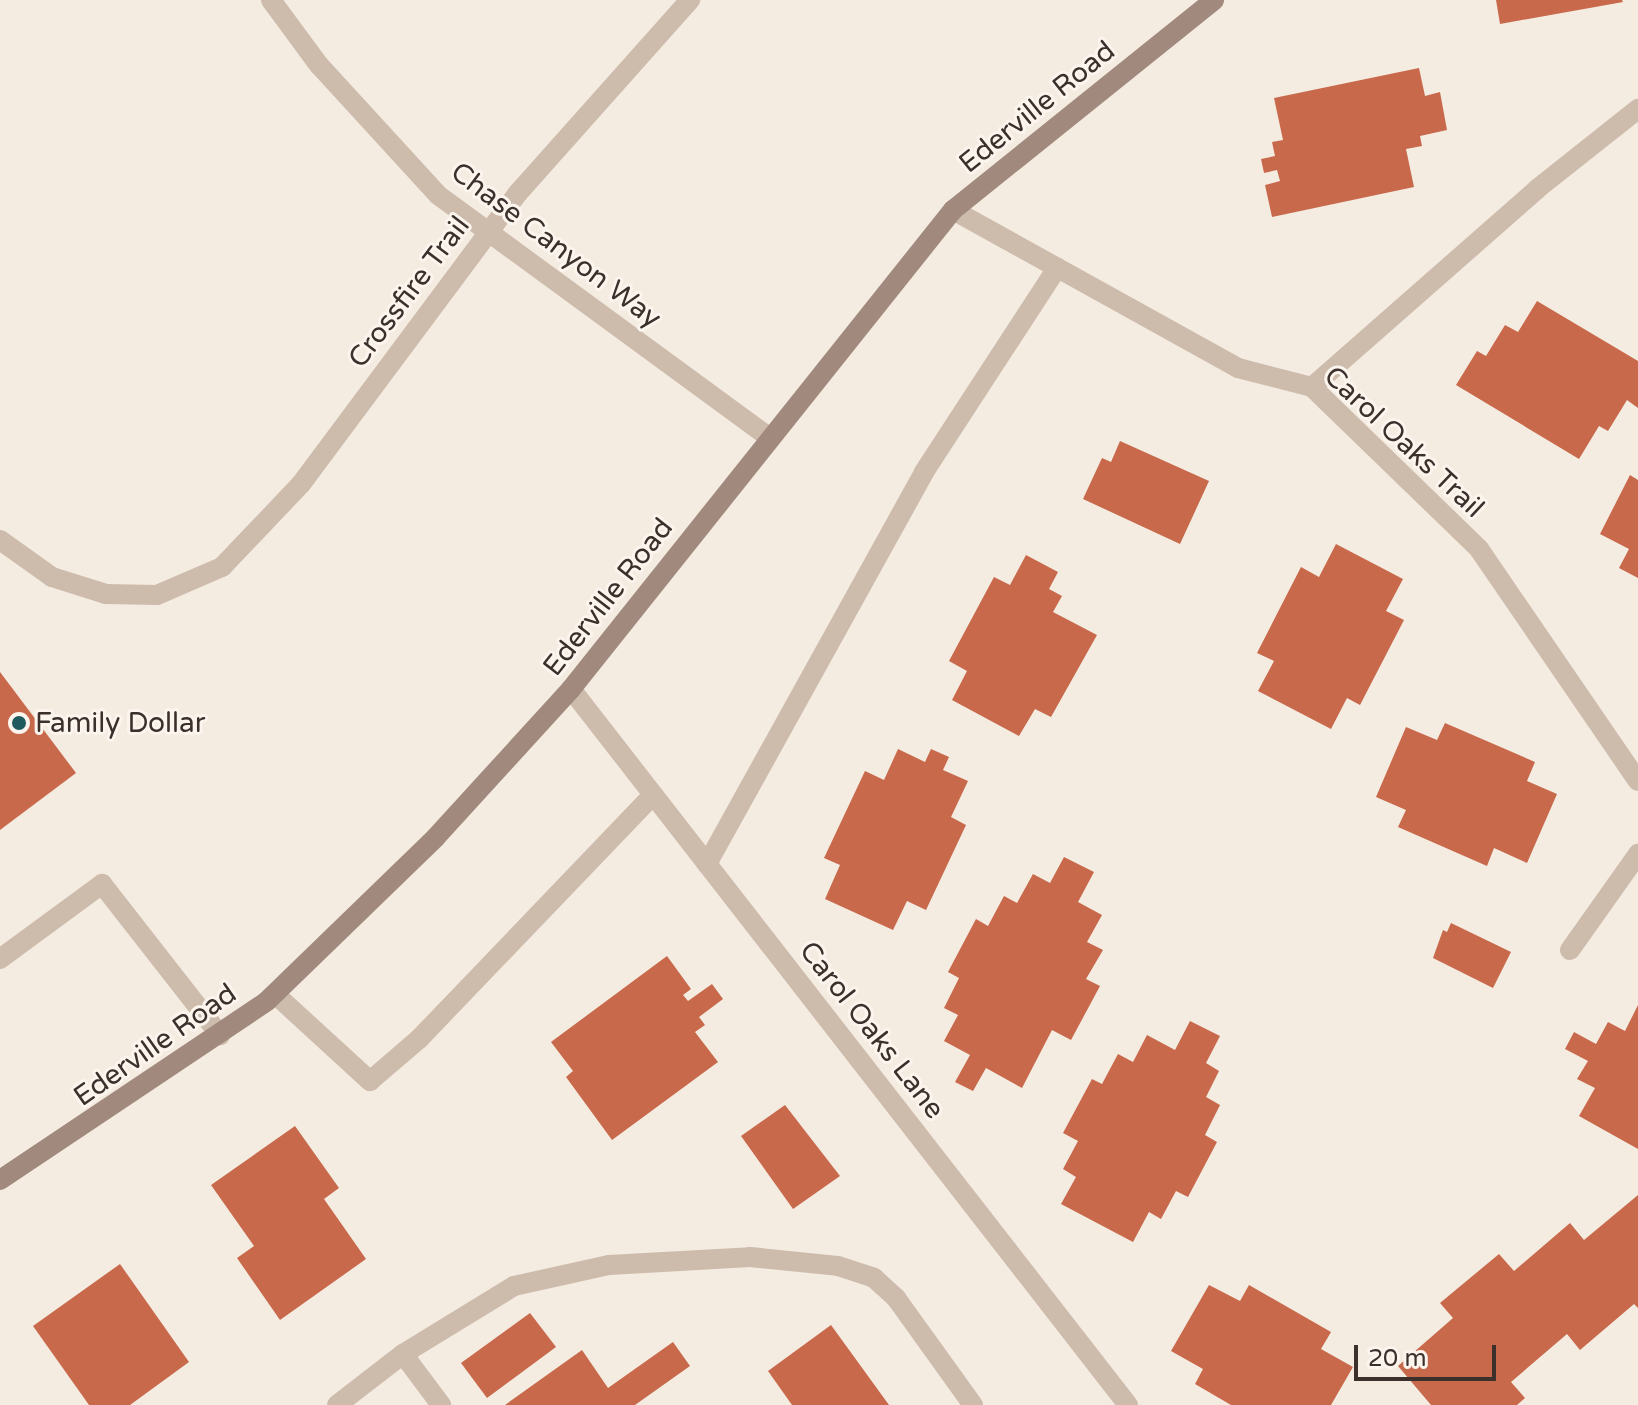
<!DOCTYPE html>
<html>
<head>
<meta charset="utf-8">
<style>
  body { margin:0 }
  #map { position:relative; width:1638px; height:1405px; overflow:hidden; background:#f4ebe1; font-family:"Varela Round",sans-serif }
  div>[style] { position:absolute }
  .building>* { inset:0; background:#c8694b }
  .lane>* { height:20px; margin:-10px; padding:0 10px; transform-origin:10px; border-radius:10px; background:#cdbbac }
  .street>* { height:20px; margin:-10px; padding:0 10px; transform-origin:10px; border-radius:10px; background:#cdbbac }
  .secondary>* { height:20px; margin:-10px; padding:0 10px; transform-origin:10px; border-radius:10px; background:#a18a7d }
  .dots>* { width:22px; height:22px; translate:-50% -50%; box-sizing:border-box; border:4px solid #fbf5ee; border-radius:50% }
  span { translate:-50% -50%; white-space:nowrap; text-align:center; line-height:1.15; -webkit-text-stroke:6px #fbf5ee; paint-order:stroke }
  .street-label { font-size:28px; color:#3b302b }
  .poi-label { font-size:28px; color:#3b302b }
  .left { translate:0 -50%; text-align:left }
  .scale { position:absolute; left:1354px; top:1345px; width:142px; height:36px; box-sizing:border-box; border:4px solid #3b302b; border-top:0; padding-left:10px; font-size:24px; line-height:28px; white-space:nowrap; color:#3b302b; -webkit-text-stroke:6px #fbf5ee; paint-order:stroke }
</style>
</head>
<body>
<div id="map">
  <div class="building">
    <div style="clip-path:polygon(1496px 0,1622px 0,1623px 2px,1500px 24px)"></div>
    <div style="clip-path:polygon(1419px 68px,1425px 96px,1440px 92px,1447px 130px,1420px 136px,1422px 146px,1406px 149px,1414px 187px,1272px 217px,1265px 185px,1280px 181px,1277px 170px,1264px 173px,1261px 159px,1275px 156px,1272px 142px,1283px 140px,1274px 98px)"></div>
    <div style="clip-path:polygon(1537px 301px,1638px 361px,1638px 408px,1627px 400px,1608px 431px,1599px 426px,1579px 459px,1456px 385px,1477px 351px,1486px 356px,1505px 325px,1518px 332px)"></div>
    <div style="clip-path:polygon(1120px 441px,1209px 481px,1180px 544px,1083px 499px,1102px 458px,1111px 462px)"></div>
    <div style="clip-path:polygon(1630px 475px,1638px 480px,1638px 578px,1619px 568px,1629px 549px,1600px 534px)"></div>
    <div style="clip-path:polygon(1336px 544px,1403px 579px,1386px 611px,1404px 620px,1360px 705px,1347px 698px,1331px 729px,1258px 691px,1274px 661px,1257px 653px,1301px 567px,1319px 577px)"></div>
    <div style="clip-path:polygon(1026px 555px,1058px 572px,1049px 589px,1062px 596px,1053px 612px,1097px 635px,1051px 717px,1035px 709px,1019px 736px,952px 700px,967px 671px,949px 661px,994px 577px,1010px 585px)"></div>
    <div style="clip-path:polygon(0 672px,76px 773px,0 830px)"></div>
    <div style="clip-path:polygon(1445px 723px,1535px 762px,1527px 781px,1557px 794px,1527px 863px,1494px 848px,1487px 866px,1398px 827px,1406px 810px,1376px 797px,1406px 727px,1437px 740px)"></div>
    <div style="clip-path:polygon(898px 749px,925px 762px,931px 749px,949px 757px,943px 770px,968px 781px,951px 817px,966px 825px,926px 910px,907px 901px,893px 930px,825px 899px,840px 865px,824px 858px,865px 771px,884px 780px)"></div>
    <div style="clip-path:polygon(1064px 857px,1094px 872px,1078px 902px,1102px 915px,1087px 942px,1103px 950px,1086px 979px,1100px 986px,1071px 1040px,1052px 1030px,1022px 1088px,986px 1068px,973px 1091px,955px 1082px,970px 1055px,944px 1041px,958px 1015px,944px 1008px,959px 978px,948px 972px,976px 919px,988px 926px,1004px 896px,1017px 903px,1033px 874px,1050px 883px)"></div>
    <div style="clip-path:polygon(1451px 923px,1511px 952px,1493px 988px,1433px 958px,1443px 930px,1447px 932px)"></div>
    <div style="clip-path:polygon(667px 956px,691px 989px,683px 995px,688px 1001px,712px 984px,723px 999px,699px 1017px,705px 1025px,695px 1032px,718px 1062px,612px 1140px,566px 1077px,573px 1071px,551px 1042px)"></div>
    <div style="clip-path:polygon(1638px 1005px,1638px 1149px,1579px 1116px,1595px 1088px,1577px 1079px,1588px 1061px,1565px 1049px,1574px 1032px,1596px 1044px,1608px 1022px,1625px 1031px)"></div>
    <div style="clip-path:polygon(1190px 1021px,1220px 1036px,1206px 1063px,1219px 1071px,1206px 1097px,1220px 1105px,1205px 1135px,1217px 1142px,1188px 1197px,1176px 1191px,1161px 1219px,1149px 1212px,1133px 1242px,1061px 1204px,1076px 1177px,1063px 1169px,1078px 1141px,1063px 1133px,1092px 1079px,1102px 1084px,1118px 1054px,1133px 1062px,1147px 1035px,1175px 1050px)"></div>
    <div style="clip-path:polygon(785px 1105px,840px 1176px,793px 1209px,741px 1136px)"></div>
    <div style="clip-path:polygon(295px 1126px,339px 1188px,324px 1199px,366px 1259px,280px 1320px,237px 1258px,254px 1246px,211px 1185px)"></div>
    <div style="clip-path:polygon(1638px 1195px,1638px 1308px,1634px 1304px,1580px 1350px,1567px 1334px,1511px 1382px,1525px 1398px,1517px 1405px,1431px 1405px,1398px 1366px,1453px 1318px,1440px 1303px,1499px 1254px,1514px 1271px,1570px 1223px,1584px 1240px)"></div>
    <div style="clip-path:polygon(120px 1264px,189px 1362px,130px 1405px,89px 1405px,33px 1326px)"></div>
    <div style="clip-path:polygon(1209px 1285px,1240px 1301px,1249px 1285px,1331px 1332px,1321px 1349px,1353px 1367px,1331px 1405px,1231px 1405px,1195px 1384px,1203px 1369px,1171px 1351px)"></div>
    <div style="clip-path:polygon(530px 1313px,556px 1347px,487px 1398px,461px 1363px)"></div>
    <div style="clip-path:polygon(831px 1325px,889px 1405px,792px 1405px,768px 1371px)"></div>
    <div style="clip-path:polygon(673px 1342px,690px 1366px,635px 1405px,505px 1405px,582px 1350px,608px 1388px)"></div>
  </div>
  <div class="lane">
    <div style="left:1312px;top:387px;width:300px;rotate:-41.3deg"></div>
    <div style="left:571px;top:689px;width:907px;rotate:52.12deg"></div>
    <div style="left:707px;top:864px;width:448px;rotate:-61deg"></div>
    <div style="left:924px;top:472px;width:244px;rotate:-56.9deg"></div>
    <div style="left:1570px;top:950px;width:118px;rotate:-54.7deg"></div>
    <div style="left:0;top:959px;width:127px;rotate:-36.3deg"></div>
    <div style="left:102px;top:884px;width:192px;rotate:52deg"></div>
    <div style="left:275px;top:994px;width:129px;rotate:42.5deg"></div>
    <div style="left:370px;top:1081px;width:65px;rotate:-40.6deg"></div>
    <div style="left:419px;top:1039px;width:338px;rotate:-46.2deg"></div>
    <div style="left:403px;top:1354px;width:64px;rotate:53.3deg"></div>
    <div style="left:337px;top:1405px;width:83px;rotate:-37.7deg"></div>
    <div style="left:403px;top:1354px;width:130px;rotate:-31.5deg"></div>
    <div style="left:514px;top:1286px;width:97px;rotate:-12.5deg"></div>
    <div style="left:609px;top:1265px;width:141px;rotate:-3.2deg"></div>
    <div style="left:750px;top:1257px;width:88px;rotate:5.8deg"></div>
    <div style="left:838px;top:1266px;width:38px;rotate:18deg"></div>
    <div style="left:874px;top:1278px;width:30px;rotate:42deg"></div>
    <div style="left:896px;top:1298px;width:132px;rotate:54.3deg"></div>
  </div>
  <div class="street">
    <div style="left:271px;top:0;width:81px;rotate:53.6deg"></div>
    <div style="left:319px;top:65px;width:176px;rotate:47.5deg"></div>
    <div style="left:438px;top:195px;width:410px;rotate:36.2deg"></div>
    <div style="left:1537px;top:189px;width:129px;rotate:-38.4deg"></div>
    <div style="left:953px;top:210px;width:326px;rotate:29deg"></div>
    <div style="left:1238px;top:368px;width:76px;rotate:14.4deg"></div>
    <div style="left:1312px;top:387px;width:233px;rotate:44.1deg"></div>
    <div style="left:1479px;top:549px;width:281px;rotate:55.6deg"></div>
    <div style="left:0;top:540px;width:64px;rotate:35.4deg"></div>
    <div style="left:52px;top:577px;width:57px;rotate:17.5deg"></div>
    <div style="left:106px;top:594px;width:51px;rotate:1.1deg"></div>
    <div style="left:157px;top:595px;width:71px;rotate:-23.3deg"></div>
    <div style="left:222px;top:567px;width:115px;rotate:-46.4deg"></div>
    <div style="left:301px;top:484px;width:363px;rotate:-53.3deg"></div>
    <div style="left:518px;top:193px;width:259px;rotate:-48.3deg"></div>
  </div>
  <div class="secondary">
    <div style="left:0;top:1180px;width:321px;rotate:-33.8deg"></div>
    <div style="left:267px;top:1001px;width:235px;rotate:-44.1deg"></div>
    <div style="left:436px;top:837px;width:200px;rotate:-47.6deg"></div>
    <div style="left:571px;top:689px;width:613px;rotate:-51.43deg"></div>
    <div style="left:953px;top:210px;width:335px;rotate:-38.8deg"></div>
  </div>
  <div class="dots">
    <div style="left:19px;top:723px;background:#1f5a5e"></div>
  </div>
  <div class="street-label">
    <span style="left:1037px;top:107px;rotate:-39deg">Ederville Road</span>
    <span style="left:556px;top:245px;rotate:37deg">Chase Canyon Way</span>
    <span style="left:409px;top:292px;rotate:-53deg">Crossfire Trail</span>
    <span style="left:1404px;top:442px;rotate:43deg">Carol Oaks Trail</span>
    <span style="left:608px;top:597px;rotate:-52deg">Ederville Road</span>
    <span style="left:872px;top:1030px;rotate:52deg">Carol Oaks Lane</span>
    <span style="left:155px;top:1045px;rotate:-35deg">Ederville Road</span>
  </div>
  <div class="poi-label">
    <span class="left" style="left:35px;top:723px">Family Dollar</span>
  </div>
  <div class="scale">20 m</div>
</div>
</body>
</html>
